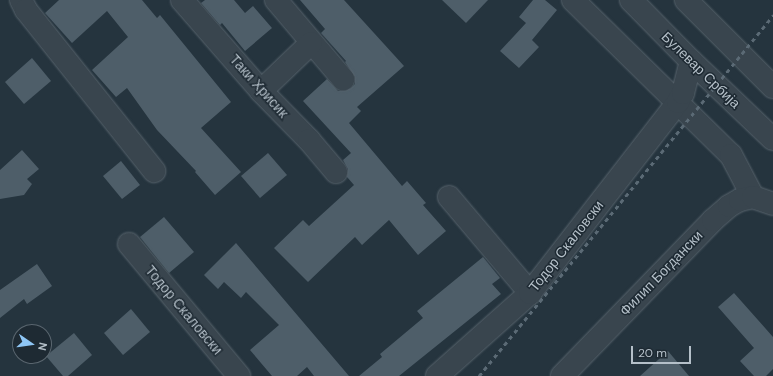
<!DOCTYPE html>
<html>
<head>
<meta charset="utf-8">
<style>
  body { margin:0 }
  #map { position:relative; width:773px; height:376px; overflow:hidden; background:#25343e; font-family:"DM Sans",sans-serif }
  div>[style] { position:absolute }
  .building>* { inset:0; background:#4e5e69 }
  .roads { filter:drop-shadow(0 0 1px #57636c) drop-shadow(0 0 1px #57636c) }
  .minor>* { height:22px; margin:-11px; padding:0 11px; transform-origin:11px; border-radius:11px; background:#39454e }
  .rail>* { height:3px; margin-top:-1.5px; transform-origin:0; background:repeating-linear-gradient(90deg,#5b6a75 0 4px,transparent 0 8px) }
  span { translate:-50% -50%; white-space:nowrap; text-align:center; line-height:1.15; -webkit-text-stroke:3px #1e2a33; paint-order:stroke }
  .street-label { font-size:14px; color:#b5c0c9 }
  .north { position:absolute; left:12px; top:324px; width:40px; height:40px; box-sizing:border-box; background:#1e2a33; border:1px solid #5a666f; border-radius:50%; rotate:103deg; font-size:11px; font-weight:700; line-height:16px; text-align:center; color:#b5c0c9 }
  .north::after { content:''; display:block; margin:auto; width:14px; height:18px; background:#8ec6f5; clip-path:polygon(50% 0,100% 100%,50% 72%,0 100%) }
  .scale { position:absolute; left:631px; top:346px; width:60px; height:18px; box-sizing:border-box; border:2px solid #b5c0c9; border-top:0; padding-left:5px; font-size:12px; line-height:14px; white-space:nowrap; color:#b5c0c9; -webkit-text-stroke:3px #1e2a33; paint-order:stroke }
</style>
</head>
<body>
<div id="map">
  <div class="building">
    <div style="clip-path:polygon(59px 0,142px 0,157px 18px,160px 15px,231px 102px,201px 128px,241px 172px,215px 195px,195px 172px,196px 171px,157px 130px,127px 88px,116px 97px,92px 70px,128px 37px,107px 11px,72px 43px,45px 13px)"></div>
    <div style="clip-path:polygon(205px 0,234px 0,245px 13px,253px 6px,272px 28px,245px 51px,222px 23px,220px 25px,201px 3px)"></div>
    <div style="clip-path:polygon(300px 0,344px 0,404px 66px,357px 107px,361px 111px,349px 123px,402px 186px,407px 181px,426px 203px,423px 205px,446px 231px,418px 255px,389px 220px,362px 245px,355px 237px,308px 282px,274px 248px,303px 220px,309px 226px,354px 185px,347px 177px,348px 169px,343px 160px,351px 153px,303px 101px,327px 79px,338px 91px,345px 91px,351px 88px,355px 84px,355px 77px,345px 62px,346px 61px,321px 33px,325px 29px)"></div>
    <div style="clip-path:polygon(442px 0,488px 0,466px 23px)"></div>
    <div style="clip-path:polygon(533px 0,545px 0,557px 10px,532px 40px,539px 47px,519px 68px,500px 51px,526px 23px,519px 17px)"></div>
    <div style="clip-path:polygon(32px 58px,51px 81px,24px 104px,5px 82px)"></div>
    <div style="clip-path:polygon(22px 150px,39px 169px,27px 179px,32px 184px,24px 195px,0 199px,0 170px)"></div>
    <div style="clip-path:polygon(268px 153px,287px 175px,260px 198px,241px 176px)"></div>
    <div style="clip-path:polygon(121px 161px,140px 185px,122px 199px,103px 176px)"></div>
    <div style="clip-path:polygon(164px 217px,194px 252px,169px 273px,140px 237px)"></div>
    <div style="clip-path:polygon(236px 243px,349px 376px,314px 376px,307px 367px,297px 376px,272px 376px,250px 350px,279px 325px,246px 292px,241px 298px,224px 282px,218px 289px,204px 275px)"></div>
    <div style="clip-path:polygon(483px 257px,500px 278px,492px 284px,501px 294px,399px 376px,359px 376px,382px 357px,380px 354px,423px 318px,417px 311px)"></div>
    <div style="clip-path:polygon(37px 264px,52px 286px,27px 304px,24px 299px,0 318px,0 290px)"></div>
    <div style="clip-path:polygon(734px 293px,773px 337px,773px 369px,766px 376px,754px 376px,740px 361px,754px 348px,718px 307px)"></div>
    <div style="clip-path:polygon(131px 309px,150px 332px,123px 355px,104px 333px)"></div>
    <div style="clip-path:polygon(74px 333px,92px 355px,68px 376px,63px 376px,46px 356px)"></div>
    <div style="clip-path:polygon(668px 351px,689px 376px,640px 376px)"></div>
  </div>
  <div class="roads">
    <div class="minor">
      <div style="left:21px;top:0;width:11px;rotate:63deg"></div>
      <div style="left:26px;top:10px;width:206px;rotate:51.5deg"></div>
      <div style="left:182px;top:0;width:121px;rotate:49deg"></div>
      <div style="left:261px;top:91px;width:69px;rotate:45.6deg"></div>
      <div style="left:309px;top:140px;width:42px;rotate:49.8deg"></div>
      <div style="left:276px;top:0;width:104px;rotate:49.7deg"></div>
      <div style="left:573px;top:0;width:221px;rotate:44.5deg"></div>
      <div style="left:731px;top:155px;width:47px;rotate:62.4deg"></div>
      <div style="left:631px;top:0;width:86px;rotate:45.5deg"></div>
      <div style="left:691px;top:61px;width:113px;rotate:43.6deg"></div>
      <div style="left:686px;top:0;width:123px;rotate:45deg"></div>
      <div style="left:261px;top:91px;width:69px;rotate:-43.8deg"></div>
      <div style="left:449px;top:197px;width:126px;rotate:49.8deg"></div>
      <div style="left:129px;top:244px;width:172px;rotate:50.2deg"></div>
      <div style="left:437px;top:376px;width:125px;rotate:-41.7deg"></div>
      <div style="left:530px;top:293px;width:242px;rotate:-52.2deg"></div>
      <div style="left:678px;top:102px;width:10px;rotate:-61deg"></div>
      <div style="left:683px;top:93px;width:33px;rotate:-76deg"></div>
      <div style="left:562px;top:376px;width:217px;rotate:-45.9deg"></div>
      <div style="left:713px;top:220px;width:21px;rotate:-41deg"></div>
      <div style="left:729px;top:206px;width:13px;rotate:-29deg"></div>
      <div style="left:740px;top:200px;width:13px;rotate:-13deg"></div>
      <div style="left:753px;top:197px;width:21px;rotate:19deg"></div>
    </div>
  </div>
  <div class="rail">
    <div style="left:479px;top:376px;width:466px;rotate:-50.8deg"></div>
  </div>
  <div class="street-label">
    <span style="left:701px;top:70px;rotate:44deg">Булевар Србија</span>
    <span style="left:259px;top:86px;rotate:48deg">Таки Хрисик</span>
    <span style="left:566px;top:246px;rotate:-52deg">Тодор Скаловски</span>
    <span style="left:661px;top:273px;rotate:-46deg">Филип Богдански</span>
    <span style="left:184px;top:310px;rotate:50deg">Тодор Скаловски</span>
  </div>
  <div class="north">N</div>
  <div class="scale">20 m</div>
</div>
</body>
</html>
